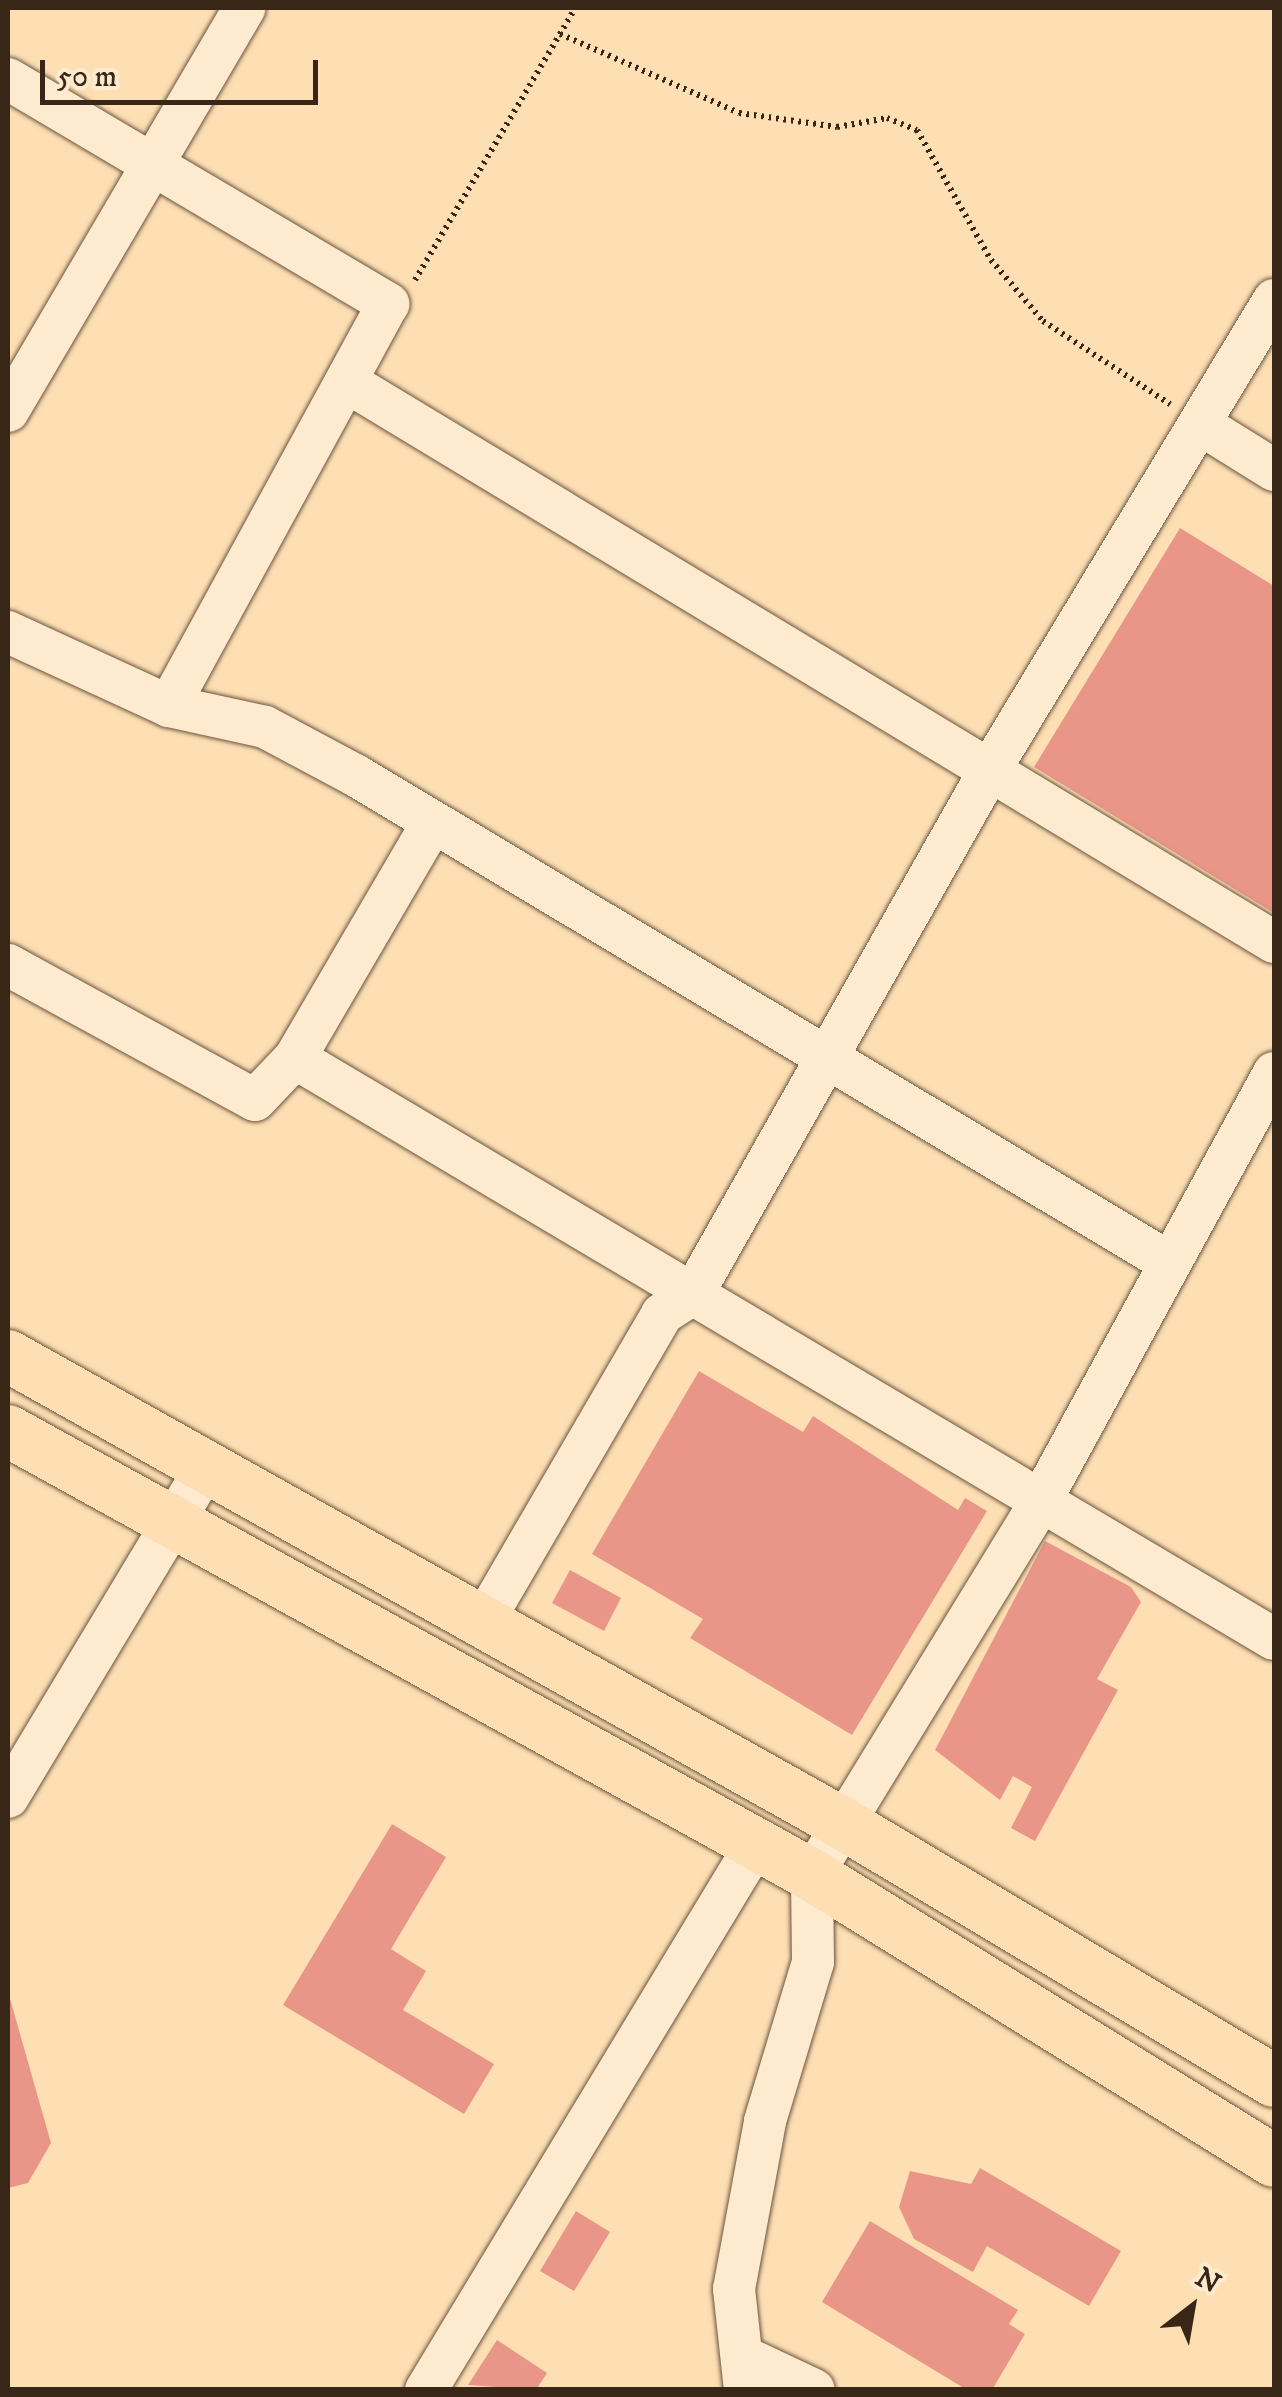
<!DOCTYPE html>
<html>
<head>
<meta charset="utf-8">
<style>
  body { margin:0 }
  #map { position:relative; width:1282px; height:2397px; overflow:hidden; background:#fedfb4; font-family:"IM FELL DW Pica",serif }
  div>[style] { position:absolute }
  .building>* { inset:0; background:#e99689 }
  .path>* { height:6px; margin-top:-3px; transform-origin:0; background:repeating-linear-gradient(90deg,#382717 0 2.5px,transparent 0 7.5px) }
  .roads { filter:drop-shadow(0 0 2px #6a553e) drop-shadow(0 0 2px #6a553e) }
  .minor>* { height:42px; margin:-21px; padding:0 21px; transform-origin:21px; border-radius:21px; background:#feeace }
  .major>* { height:52px; margin:-26px; padding:0 26px; transform-origin:26px; border-radius:26px; background:#fedfb4 }
  span { translate:-50% -50%; white-space:nowrap; text-align:center; line-height:1.15; -webkit-text-stroke:9px #feeace; paint-order:stroke }
  .frame { position:absolute; inset:0; border:10px solid #382717; pointer-events:none }
  .north { position:absolute; left:1142px; top:2257px; width:100px; height:100px; -webkit-text-stroke:8px #feeace; paint-order:stroke; rotate:31deg; font-size:28px; font-weight:700; line-height:40px; text-align:center; color:#382717 }
  .north::after { content:''; display:block; margin:auto; width:35px; height:45px; background:#382717; clip-path:polygon(50% 0,100% 100%,50% 72%,0 100%) }
  .scale { position:absolute; left:40px; top:60px; width:278px; height:45px; box-sizing:border-box; border:5px solid #382717; border-top:0; padding-left:12px; font-size:30px; line-height:35px; white-space:nowrap; color:#382717; -webkit-text-stroke:8px #feeace; paint-order:stroke }
</style>
</head>
<body>
<div id="map">
  <div class="building">
    <div style="clip-path:polygon(1180px 528px,1274px 586px,1274px 913px,1034px 767px)"></div>
    <div style="clip-path:polygon(699px 1371px,803px 1432px,813px 1416px,958px 1510px,965px 1498px,987px 1511px,852px 1735px,690px 1638px,703px 1619px,592px 1554px)"></div>
    <div style="clip-path:polygon(1045px 1541px,1131px 1587px,1141px 1602px,1097px 1679px,1118px 1690px,1035px 1841px,1011px 1828px,1032px 1787px,1013px 1776px,1000px 1800px,935px 1750px)"></div>
    <div style="clip-path:polygon(570px 1570px,621px 1598px,604px 1631px,552px 1603px)"></div>
    <div style="clip-path:polygon(392px 1824px,446px 1857px,391px 1949px,426px 1971px,403px 2010px,494px 2064px,464px 2114px,283px 2005px)"></div>
    <div style="clip-path:polygon(9px 1995px,51px 2143px,28px 2183px,8px 2188px)"></div>
    <div style="clip-path:polygon(980px 2168px,1121px 2251px,1089px 2306px,987px 2246px,973px 2272px,914px 2239px,899px 2207px,910px 2171px,971px 2184px)"></div>
    <div style="clip-path:polygon(576px 2211px,610px 2232px,574px 2291px,540px 2271px)"></div>
    <div style="clip-path:polygon(870px 2221px,1018px 2310px,1009px 2324px,1025px 2334px,992px 2390px,967px 2390px,822px 2302px)"></div>
    <div style="clip-path:polygon(497px 2340px,547px 2373px,536px 2390px,468px 2385px)"></div>
  </div>
  <div class="path">
    <div style="left:560px;top:34px;width:196px;rotate:23.8deg"></div>
    <div style="left:739px;top:113px;width:99px;rotate:8.1deg"></div>
    <div style="left:837px;top:127px;width:51px;rotate:-10.2deg"></div>
    <div style="left:887px;top:118px;width:32px;rotate:22deg"></div>
    <div style="left:917px;top:130px;width:150px;rotate:60.4deg"></div>
    <div style="left:991px;top:260px;width:80px;rotate:49.6deg"></div>
    <div style="left:1043px;top:321px;width:152px;rotate:33.2deg"></div>
    <div style="left:415px;top:280px;width:316px;rotate:-59.5deg"></div>
  </div>
  <div class="roads">
    <div class="minor">
      <div style="left:8px;top:79px;width:442px;rotate:30.6deg"></div>
      <div style="left:388px;top:304px;width:458px;rotate:118.6deg"></div>
      <div style="left:347px;top:382px;width:1083px;rotate:31.14deg"></div>
      <div style="left:8px;top:411px;width:467px;rotate:-59.6deg"></div>
      <div style="left:1200px;top:424px;width:87px;rotate:31.9deg"></div>
      <div style="left:8px;top:632px;width:177px;rotate:24.7deg"></div>
      <div style="left:169px;top:706px;width:98px;rotate:12.3deg"></div>
      <div style="left:265px;top:727px;width:102px;rotate:28.1deg"></div>
      <div style="left:355px;top:775px;width:944px;rotate:30.91deg"></div>
      <div style="left:8px;top:965px;width:281px;rotate:28.7deg"></div>
      <div style="left:255px;top:1100px;width:58px;rotate:-46.4deg"></div>
      <div style="left:295px;top:1058px;width:273px;rotate:-59.7deg"></div>
      <div style="left:295px;top:1058px;width:1138px;rotate:30.69deg"></div>
      <div style="left:483px;top:1622px;width:356px;rotate:-59.8deg"></div>
      <div style="left:662px;top:1314px;width:37px;rotate:-33deg"></div>
      <div style="left:693px;top:1294px;width:605px;rotate:-60.47deg"></div>
      <div style="left:991px;top:768px;width:547px;rotate:-58.84deg"></div>
      <div style="left:8px;top:1797px;width:385px;rotate:-59deg"></div>
      <div style="left:744px;top:2357px;width:77px;rotate:25.2deg"></div>
      <div style="left:426px;top:2390px;width:636px;rotate:-58.84deg"></div>
      <div style="left:745px;top:2390px;width:102px;rotate:-96.2deg"></div>
      <div style="left:734px;top:2289px;width:171px;rotate:-79.5deg"></div>
      <div style="left:765px;top:2121px;width:166px;rotate:-73.2deg"></div>
      <div style="left:813px;top:1962px;width:87px;rotate:-90.7deg"></div>
      <div style="left:812px;top:1875px;width:435px;rotate:-58.5deg"></div>
      <div style="left:1039px;top:1504px;width:491px;rotate:-61.4deg"></div>
    </div>
    <div class="major">
      <div style="left:8px;top:1356px;width:956px;rotate:29.25deg"></div>
      <div style="left:842px;top:1823px;width:503px;rotate:30.85deg"></div>
      <div style="left:8px;top:1431px;width:918px;rotate:28.91deg"></div>
      <div style="left:812px;top:1875px;width:543px;rotate:31.76deg"></div>
    </div>
  </div>
  <div class="frame"></div>
  <div class="north">N</div>
  <div class="scale">50 m</div>
</div>
</body>
</html>
